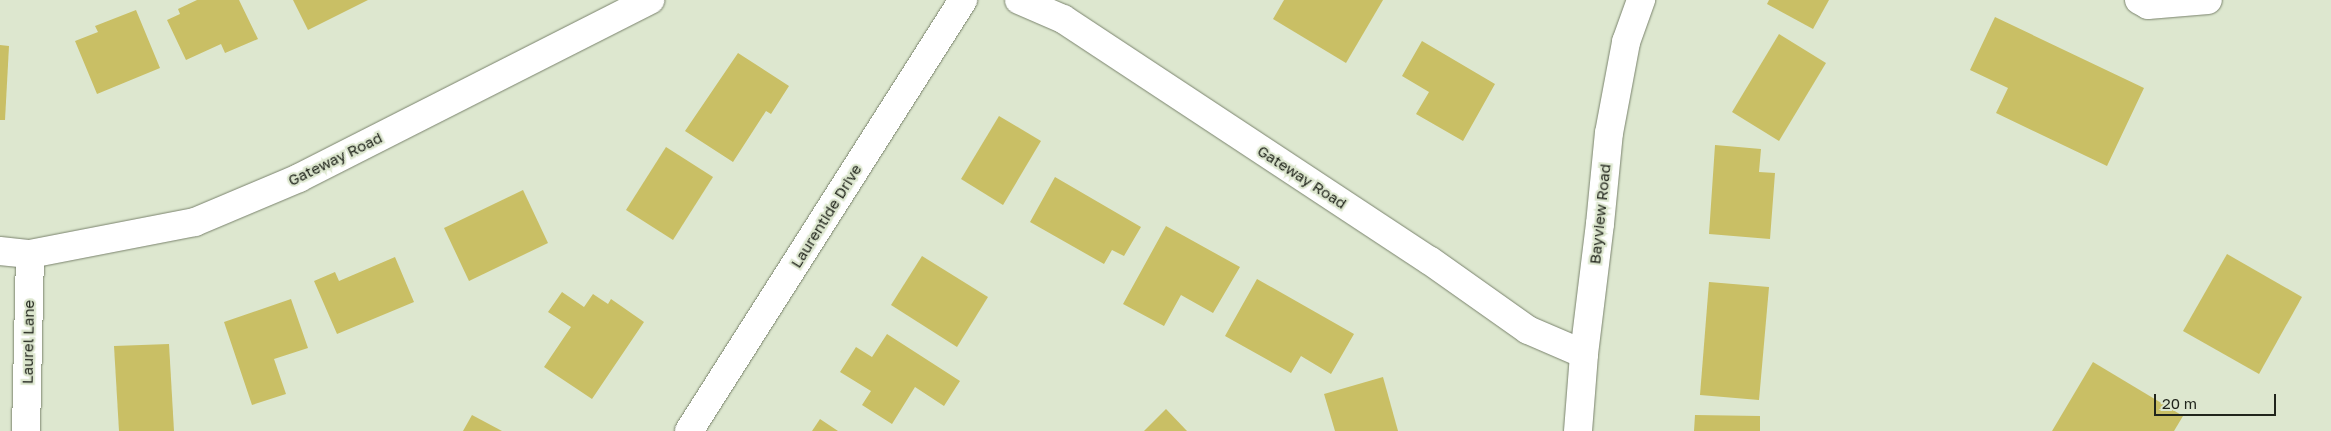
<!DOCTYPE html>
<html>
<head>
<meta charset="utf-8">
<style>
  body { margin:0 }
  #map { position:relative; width:2331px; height:431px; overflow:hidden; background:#dde7cf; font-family:"Golos Text",sans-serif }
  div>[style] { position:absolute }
  .building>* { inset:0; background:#c9bf65 }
  .roads { filter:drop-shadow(0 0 1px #7a836d) drop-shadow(0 0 1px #7a836d) }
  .minor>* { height:28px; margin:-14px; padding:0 14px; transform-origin:14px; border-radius:14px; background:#fff }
  .tertiary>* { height:28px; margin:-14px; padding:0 14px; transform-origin:14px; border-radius:14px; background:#fff }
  span { translate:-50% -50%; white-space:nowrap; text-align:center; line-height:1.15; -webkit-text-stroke:4.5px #dde7cf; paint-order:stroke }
  .street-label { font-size:15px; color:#21251c }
  .scale { position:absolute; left:2154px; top:394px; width:122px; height:22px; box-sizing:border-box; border:2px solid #21251c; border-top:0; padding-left:6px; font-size:15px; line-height:18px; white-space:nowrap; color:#21251c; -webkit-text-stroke:4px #dde7cf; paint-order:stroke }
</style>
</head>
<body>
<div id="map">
  <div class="building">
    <div style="clip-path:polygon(197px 0,239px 0,258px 39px,225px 53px,221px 44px,186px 60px,167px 20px,180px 14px,178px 9px)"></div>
    <div style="clip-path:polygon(293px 0,368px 0,308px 30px)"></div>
    <div style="clip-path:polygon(1284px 0,1383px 0,1346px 63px,1273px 19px)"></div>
    <div style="clip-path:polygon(1769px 0,1829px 0,1813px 29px,1767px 4px)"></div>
    <div style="clip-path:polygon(136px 10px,160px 68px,97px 94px,75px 41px,98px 32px,95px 26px)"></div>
    <div style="clip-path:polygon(1995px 17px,2144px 88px,2107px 166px,1996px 113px,2008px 88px,1970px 70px)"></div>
    <div style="clip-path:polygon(1779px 34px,1826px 63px,1779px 141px,1732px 112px)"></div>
    <div style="clip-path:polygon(1422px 41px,1495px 84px,1463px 141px,1416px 114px,1429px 92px,1402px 76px)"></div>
    <div style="clip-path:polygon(0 45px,9px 46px,5px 120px,0 120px)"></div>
    <div style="clip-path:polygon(738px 53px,789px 86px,771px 114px,766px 111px,733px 162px,685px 131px)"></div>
    <div style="clip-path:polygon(999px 116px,1041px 141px,1003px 205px,961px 179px)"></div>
    <div style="clip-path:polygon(1715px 145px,1761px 149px,1759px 172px,1775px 173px,1770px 239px,1709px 234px)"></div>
    <div style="clip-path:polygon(666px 147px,713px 177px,673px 240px,626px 210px)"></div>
    <div style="clip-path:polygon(1055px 177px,1141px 227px,1124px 256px,1112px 250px,1104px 264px,1030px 222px)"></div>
    <div style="clip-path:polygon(523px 190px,548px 243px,469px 281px,444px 228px)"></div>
    <div style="clip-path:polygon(1166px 226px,1240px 267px,1213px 313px,1181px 295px,1164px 326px,1123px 304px)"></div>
    <div style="clip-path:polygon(2227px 254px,2302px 297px,2259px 374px,2183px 331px)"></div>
    <div style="clip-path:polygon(922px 256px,988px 297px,957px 347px,891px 305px)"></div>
    <div style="clip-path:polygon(395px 257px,414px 302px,337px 334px,314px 281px,335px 272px,339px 281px)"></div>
    <div style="clip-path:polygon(1257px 279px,1354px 334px,1331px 374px,1301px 356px,1291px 373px,1225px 336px)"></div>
    <div style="clip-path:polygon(1709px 282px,1769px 287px,1759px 400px,1700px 395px)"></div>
    <div style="clip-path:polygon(562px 292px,584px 307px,593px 294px,608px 304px,611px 299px,644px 322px,592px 399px,544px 367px,571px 327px,548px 312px)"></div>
    <div style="clip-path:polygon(291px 299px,308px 348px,274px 359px,286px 394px,252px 405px,224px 322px)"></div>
    <div style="clip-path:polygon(887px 334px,960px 381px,944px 406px,915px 387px,892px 424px,862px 405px,871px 391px,840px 372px,856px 347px,872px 357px)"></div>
    <div style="clip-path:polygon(169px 344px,174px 431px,119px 431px,114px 346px)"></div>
    <div style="clip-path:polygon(2093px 362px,2183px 416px,2174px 431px,2052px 431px)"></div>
    <div style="clip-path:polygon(1383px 377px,1398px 431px,1335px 431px,1324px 394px)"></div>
    <div style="clip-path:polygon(1166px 409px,1187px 431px,1144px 431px)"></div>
    <div style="clip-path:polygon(472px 415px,502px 431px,463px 431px)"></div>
    <div style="clip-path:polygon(1695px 415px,1760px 416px,1760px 431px,1694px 431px)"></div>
    <div style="clip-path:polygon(820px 419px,838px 431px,812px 431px)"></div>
  </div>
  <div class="roads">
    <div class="minor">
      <div style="left:1019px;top:0;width:48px;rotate:23.4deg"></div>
      <div style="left:1063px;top:19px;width:438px;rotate:33.4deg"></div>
      <div style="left:1429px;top:260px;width:121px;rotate:35.3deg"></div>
      <div style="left:1528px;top:330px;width:61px;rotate:23.2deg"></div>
      <div style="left:2139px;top:0;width:10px;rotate:29deg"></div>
      <div style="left:2148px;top:5px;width:60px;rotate:-4.8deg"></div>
      <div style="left:0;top:251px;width:30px;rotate:6deg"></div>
      <div style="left:30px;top:254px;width:168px;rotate:-11deg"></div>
      <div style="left:195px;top:222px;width:113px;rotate:-22.9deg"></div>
      <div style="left:299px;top:178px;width:394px;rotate:-26.9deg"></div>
      <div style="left:26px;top:431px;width:177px;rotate:-88.7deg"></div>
      <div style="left:689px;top:431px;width:511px;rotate:-57.55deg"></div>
    </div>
    <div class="tertiary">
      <div style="left:1578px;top:431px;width:77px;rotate:-85.5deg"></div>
      <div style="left:1584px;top:354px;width:131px;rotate:-83deg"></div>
      <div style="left:1600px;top:224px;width:91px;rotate:-84.4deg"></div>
      <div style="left:1609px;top:133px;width:93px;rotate:-79.4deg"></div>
      <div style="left:1626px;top:42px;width:45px;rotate:-70.3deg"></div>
    </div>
  </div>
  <div class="street-label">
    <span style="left:335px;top:159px;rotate:-26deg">Gateway Road</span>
    <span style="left:1302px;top:177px;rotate:33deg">Gateway Road</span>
    <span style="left:1600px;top:214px;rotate:-84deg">Bayview Road</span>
    <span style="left:826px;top:216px;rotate:-58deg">Laurentide Drive</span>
    <span style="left:28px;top:342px;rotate:-89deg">Laurel Lane</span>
  </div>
  <div class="scale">20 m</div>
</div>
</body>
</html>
